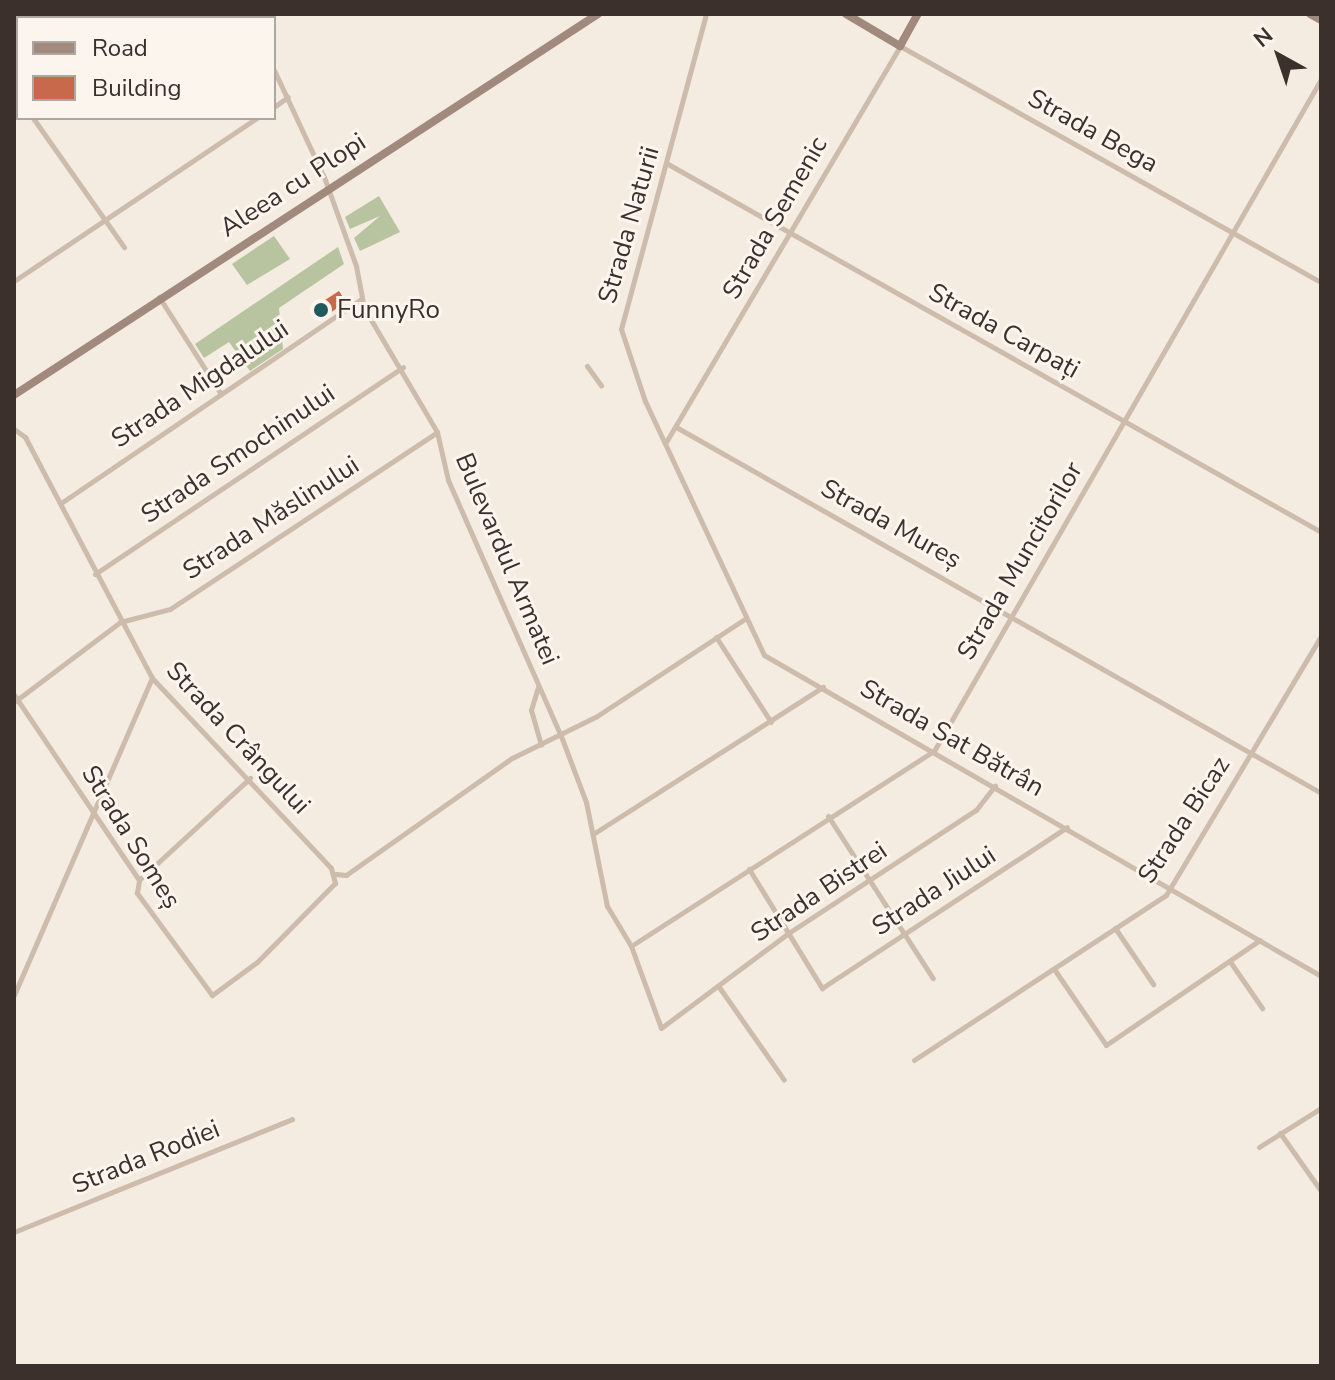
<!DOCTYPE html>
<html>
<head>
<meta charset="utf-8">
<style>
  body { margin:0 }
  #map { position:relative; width:1335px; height:1380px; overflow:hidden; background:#f4ebe1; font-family:"Nunito Sans",sans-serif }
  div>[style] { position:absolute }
  .green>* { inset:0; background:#b8c4a0 }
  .building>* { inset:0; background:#c8694b }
  .street>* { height:5px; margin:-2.5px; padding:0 2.5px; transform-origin:2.5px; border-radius:2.5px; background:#cdbbac }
  .secondary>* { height:8px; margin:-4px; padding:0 4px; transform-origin:4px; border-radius:4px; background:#a18a7d }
  .dots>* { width:22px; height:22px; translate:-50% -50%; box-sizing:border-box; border:4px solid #fbf5ee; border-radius:50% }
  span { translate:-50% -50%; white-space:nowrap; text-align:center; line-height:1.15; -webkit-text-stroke:6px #fbf5ee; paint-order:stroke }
  .street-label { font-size:26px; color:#3b302b }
  .poi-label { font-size:26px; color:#3b302b }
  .left { translate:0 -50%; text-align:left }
  .frame { position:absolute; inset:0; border:16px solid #3b302b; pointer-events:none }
  .legend { position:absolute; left:16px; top:16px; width:260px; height:104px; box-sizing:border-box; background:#fbf5ee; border:2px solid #aea6a0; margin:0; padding:10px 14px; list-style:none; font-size:24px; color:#3b302b }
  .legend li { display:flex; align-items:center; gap:16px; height:40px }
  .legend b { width:40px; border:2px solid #aea6a0 }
  .north { position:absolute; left:1239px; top:16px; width:80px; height:80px; -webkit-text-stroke:6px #fbf5ee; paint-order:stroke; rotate:320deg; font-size:22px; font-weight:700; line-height:32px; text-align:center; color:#3b302b }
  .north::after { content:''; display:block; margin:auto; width:28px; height:36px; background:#3b302b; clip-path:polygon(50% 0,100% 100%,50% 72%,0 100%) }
</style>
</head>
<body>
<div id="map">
  <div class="green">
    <div style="clip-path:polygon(379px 196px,400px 232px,360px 251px,354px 238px,380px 216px,350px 229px,345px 217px)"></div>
    <div style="clip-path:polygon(274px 236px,290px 259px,247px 285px,232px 264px)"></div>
    <div style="clip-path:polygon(338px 247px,344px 264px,279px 308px,283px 349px,250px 371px,229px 342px,204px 358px,195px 344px)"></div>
  </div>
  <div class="building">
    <div style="clip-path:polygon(339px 291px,346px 302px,320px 320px,311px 309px)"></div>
  </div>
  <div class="street">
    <div style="left:246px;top:14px;width:4px;rotate:63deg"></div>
    <div style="left:706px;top:14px;width:326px;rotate:105.1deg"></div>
    <div style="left:621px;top:329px;width:76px;rotate:71.6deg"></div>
    <div style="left:645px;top:401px;width:280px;rotate:64.9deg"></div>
    <div style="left:764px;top:655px;width:643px;rotate:29.95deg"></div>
    <div style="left:274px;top:70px;width:118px;rotate:65deg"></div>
    <div style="left:324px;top:177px;width:95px;rotate:70.2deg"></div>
    <div style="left:356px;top:266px;width:43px;rotate:79.2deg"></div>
    <div style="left:364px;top:308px;width:144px;rotate:59.5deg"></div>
    <div style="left:437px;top:432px;width:49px;rotate:77.1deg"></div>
    <div style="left:448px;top:480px;width:280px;rotate:66.2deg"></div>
    <div style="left:561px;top:736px;width:71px;rotate:69.3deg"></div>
    <div style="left:586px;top:802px;width:106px;rotate:78.6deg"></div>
    <div style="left:607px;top:906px;width:47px;rotate:59deg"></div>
    <div style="left:631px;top:946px;width:87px;rotate:69.9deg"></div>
    <div style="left:661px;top:1028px;width:157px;rotate:-36.7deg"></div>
    <div style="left:787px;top:934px;width:226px;rotate:-33.3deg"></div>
    <div style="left:976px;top:810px;width:31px;rotate:-52deg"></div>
    <div style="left:14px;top:91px;width:6px;rotate:51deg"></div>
    <div style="left:274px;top:107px;width:17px;rotate:-36deg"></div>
    <div style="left:33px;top:118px;width:158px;rotate:54.8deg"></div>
    <div style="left:668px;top:164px;width:750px;rotate:29.4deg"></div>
    <div style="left:14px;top:281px;width:293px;rotate:-33.9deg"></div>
    <div style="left:159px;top:297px;width:115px;rotate:57.4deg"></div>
    <div style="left:587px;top:366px;width:24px;rotate:54deg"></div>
    <div style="left:676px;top:427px;width:742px;rotate:29.57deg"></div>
    <div style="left:14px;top:429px;width:14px;rotate:36deg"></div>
    <div style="left:25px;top:437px;width:272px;rotate:62.2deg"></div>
    <div style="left:152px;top:678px;width:261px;rotate:46.7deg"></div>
    <div style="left:331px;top:868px;width:16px;rotate:75deg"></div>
    <div style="left:335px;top:883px;width:111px;rotate:134.6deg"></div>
    <div style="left:257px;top:962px;width:56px;rotate:143.7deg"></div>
    <div style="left:212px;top:995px;width:127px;rotate:-126.3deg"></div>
    <div style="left:137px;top:893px;width:13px;rotate:-81deg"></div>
    <div style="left:139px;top:880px;width:223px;rotate:-124deg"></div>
    <div style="left:666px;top:442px;width:460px;rotate:-59.4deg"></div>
    <div style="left:900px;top:46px;width:483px;rotate:29.3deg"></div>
    <div style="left:61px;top:503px;width:363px;rotate:-34.2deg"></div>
    <div style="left:95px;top:574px;width:371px;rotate:-33.9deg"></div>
    <div style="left:120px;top:622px;width:52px;rotate:-14.6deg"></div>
    <div style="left:170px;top:609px;width:320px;rotate:-33.5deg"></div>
    <div style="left:716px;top:637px;width:101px;rotate:57.1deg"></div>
    <div style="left:538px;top:687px;width:24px;rotate:107deg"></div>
    <div style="left:531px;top:710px;width:36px;rotate:74deg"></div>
    <div style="left:14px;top:702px;width:133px;rotate:-37deg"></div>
    <div style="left:828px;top:816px;width:193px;rotate:57.1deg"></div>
    <div style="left:593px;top:834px;width:273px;rotate:-32.6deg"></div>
    <div style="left:749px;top:869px;width:140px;rotate:58.5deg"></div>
    <div style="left:822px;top:988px;width:293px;rotate:-33.3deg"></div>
    <div style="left:336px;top:874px;width:10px;rotate:6deg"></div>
    <div style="left:346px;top:875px;width:203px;rotate:-35.2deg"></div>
    <div style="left:512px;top:758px;width:95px;rotate:-26.3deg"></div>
    <div style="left:597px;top:716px;width:178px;rotate:-33.3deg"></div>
    <div style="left:139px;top:880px;width:151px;rotate:-42.6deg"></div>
    <div style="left:1115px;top:928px;width:68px;rotate:55.8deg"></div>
    <div style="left:631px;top:946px;width:360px;rotate:-32.8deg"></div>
    <div style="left:934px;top:751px;width:775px;rotate:-60.06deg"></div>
    <div style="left:1231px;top:963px;width:55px;rotate:55.4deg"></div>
    <div style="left:1054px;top:969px;width:92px;rotate:55.6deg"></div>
    <div style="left:1106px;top:1045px;width:186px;rotate:-34.3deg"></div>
    <div style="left:719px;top:987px;width:113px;rotate:55deg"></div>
    <div style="left:14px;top:995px;width:346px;rotate:-66.5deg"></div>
    <div style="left:914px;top:1060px;width:301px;rotate:-33.2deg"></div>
    <div style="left:1166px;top:895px;width:302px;rotate:-59.1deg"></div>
    <div style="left:1280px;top:1133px;width:71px;rotate:54.7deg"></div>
    <div style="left:1259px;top:1147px;width:73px;rotate:-32.2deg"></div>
    <div style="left:14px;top:1232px;width:300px;rotate:-22.1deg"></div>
  </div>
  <div class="secondary">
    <div style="left:846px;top:14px;width:63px;rotate:30.7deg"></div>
    <div style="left:900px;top:46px;width:37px;rotate:-61deg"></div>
    <div style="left:1310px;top:14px;width:13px;rotate:29deg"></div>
    <div style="left:14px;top:395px;width:697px;rotate:-33.12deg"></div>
  </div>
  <div class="dots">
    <div style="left:321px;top:310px;background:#1f5a5e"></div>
  </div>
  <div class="street-label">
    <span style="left:1093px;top:131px;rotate:29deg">Strada Bega</span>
    <span style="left:293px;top:185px;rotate:-33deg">Aleea cu Plopi</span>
    <span style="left:775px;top:218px;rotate:-60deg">Strada Semenic</span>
    <span style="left:629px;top:225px;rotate:-74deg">Strada Naturii</span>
    <span style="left:1004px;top:331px;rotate:29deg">Strada Carpați</span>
    <span style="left:200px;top:384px;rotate:-34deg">Strada Migdalului</span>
    <span style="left:238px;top:454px;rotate:-34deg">Strada Smochinului</span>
    <span style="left:271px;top:518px;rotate:-33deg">Strada Măslinului</span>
    <span style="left:891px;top:524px;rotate:29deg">Strada Mureș</span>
    <span style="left:507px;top:559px;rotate:67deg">Bulevardul Armatei</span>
    <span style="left:1020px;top:561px;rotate:-60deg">Strada Muncitorilor</span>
    <span style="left:238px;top:738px;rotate:47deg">Strada Crângului</span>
    <span style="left:952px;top:738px;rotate:30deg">Strada Sat Bătrân</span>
    <span style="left:1184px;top:820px;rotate:-57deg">Strada Bicaz</span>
    <span style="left:131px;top:837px;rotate:58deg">Strada Someș</span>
    <span style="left:934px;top:891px;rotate:-33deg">Strada Jiului</span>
    <span style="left:819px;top:892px;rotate:-34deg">Strada Bistrei</span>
    <span style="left:146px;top:1157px;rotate:-22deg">Strada Rodiei</span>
  </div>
  <div class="poi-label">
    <span class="left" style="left:337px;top:310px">FunnyRo</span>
  </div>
  <div class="frame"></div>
  <ul class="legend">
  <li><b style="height:10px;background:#a18a7d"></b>Road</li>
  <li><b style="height:22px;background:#c8694b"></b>Building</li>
  </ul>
  <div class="north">N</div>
</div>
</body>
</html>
